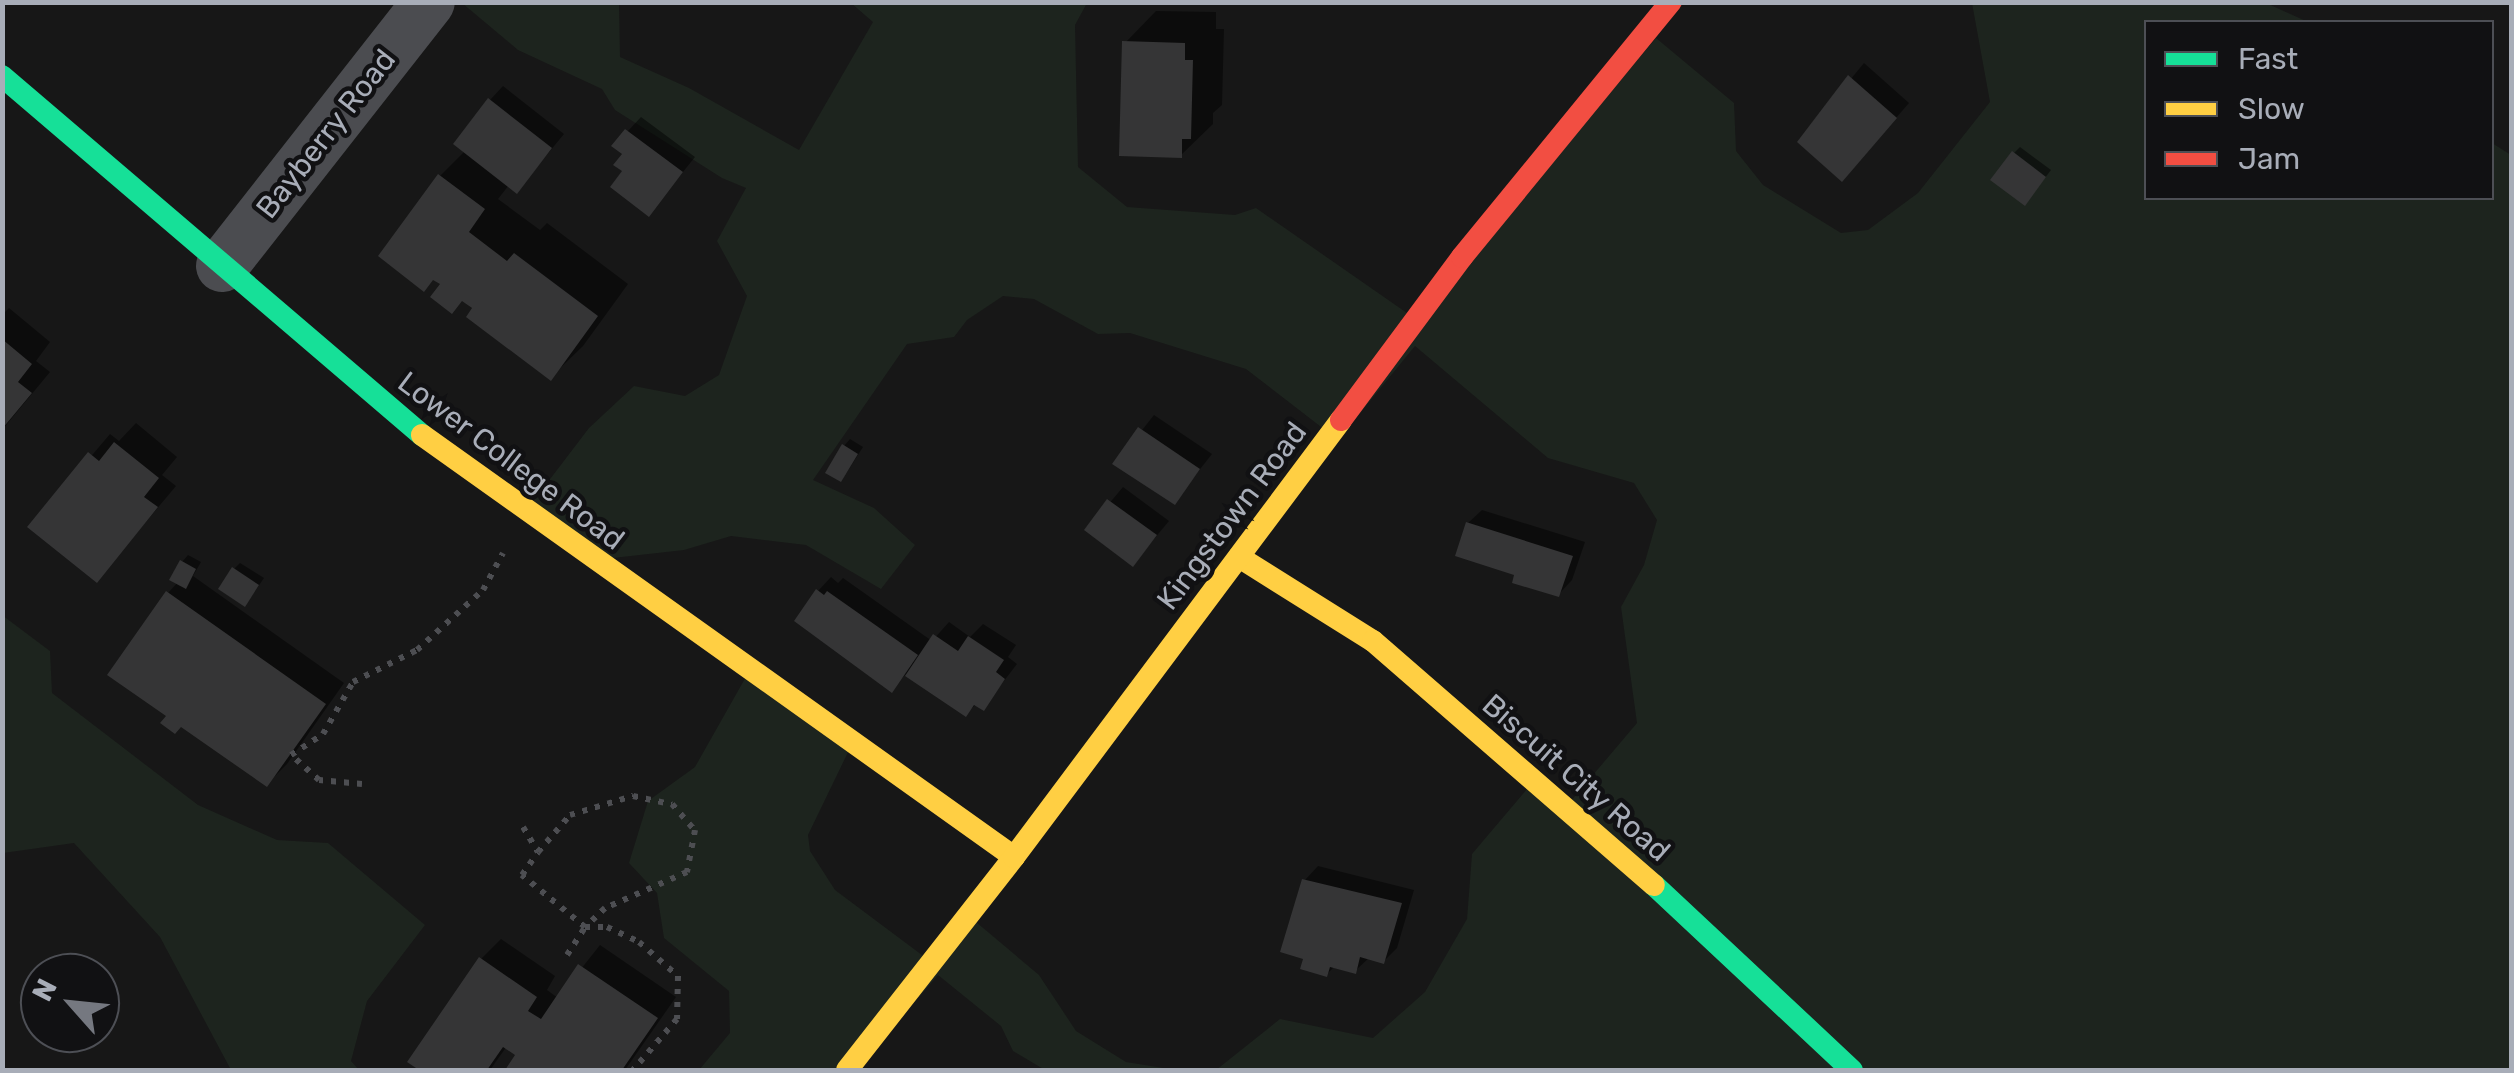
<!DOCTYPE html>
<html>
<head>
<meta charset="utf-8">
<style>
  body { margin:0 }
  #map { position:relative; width:2514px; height:1073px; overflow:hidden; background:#171717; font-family:Rubik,sans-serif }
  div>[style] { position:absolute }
  .green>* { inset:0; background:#1d241e }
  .shadow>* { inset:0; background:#0007 }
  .building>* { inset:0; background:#353536 }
  .path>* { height:6px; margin-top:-3px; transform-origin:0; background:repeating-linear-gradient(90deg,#4d4e52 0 5px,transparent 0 13px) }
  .street>* { height:52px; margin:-26px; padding:0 26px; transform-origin:26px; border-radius:26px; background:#4b4c50 }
  .fast>* { height:22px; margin:-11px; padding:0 11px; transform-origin:11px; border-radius:11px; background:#16e098 }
  .slow>* { height:22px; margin:-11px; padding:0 11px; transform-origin:11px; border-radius:11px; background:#ffcf43 }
  .jam>* { height:22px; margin:-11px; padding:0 11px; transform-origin:11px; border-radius:11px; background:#f24e42 }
  span { translate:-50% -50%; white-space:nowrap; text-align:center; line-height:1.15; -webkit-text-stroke:9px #111113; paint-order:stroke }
  .street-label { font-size:30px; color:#a8adb8 }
  .frame { position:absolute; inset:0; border:5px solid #a8adb8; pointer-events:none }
  .legend { position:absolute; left:2144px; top:20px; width:350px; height:180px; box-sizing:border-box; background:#111113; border:2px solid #4d4f55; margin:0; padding:12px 18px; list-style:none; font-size:30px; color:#a8adb8 }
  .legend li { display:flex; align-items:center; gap:20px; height:50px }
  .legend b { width:50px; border:2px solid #4d4f55 }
  .north { position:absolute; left:20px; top:953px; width:100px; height:100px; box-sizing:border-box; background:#111113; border:2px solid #4d4f55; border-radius:50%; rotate:297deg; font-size:28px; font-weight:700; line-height:40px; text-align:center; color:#a8adb8 }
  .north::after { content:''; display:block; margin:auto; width:35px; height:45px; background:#757880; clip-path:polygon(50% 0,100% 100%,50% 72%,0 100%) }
</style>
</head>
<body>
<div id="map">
  <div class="green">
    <div style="clip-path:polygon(462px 3px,619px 3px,620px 57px,689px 88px,799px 150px,873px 22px,851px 3px,1087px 3px,1075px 25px,1078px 167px,1127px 207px,1235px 215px,1256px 208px,1417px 320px,1656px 38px,1734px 103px,1736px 151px,1763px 185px,1841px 233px,1868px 230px,1918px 193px,1990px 102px,1972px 3px,2266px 3px,2308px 22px,2146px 22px,2146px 198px,2492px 198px,2492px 143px,2511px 155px,2511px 1070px,1216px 1070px,1280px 1019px,1373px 1038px,1425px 992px,1467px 919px,1472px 854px,1527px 789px,1565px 808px,1637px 723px,1621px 607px,1644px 565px,1657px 520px,1634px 483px,1548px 458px,1415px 346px,1338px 440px,1246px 369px,1130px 333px,1098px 334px,1034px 299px,1003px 296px,967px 320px,954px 337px,907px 344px,813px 480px,874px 508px,915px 545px,881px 589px,806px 545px,731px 536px,684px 550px,595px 560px,525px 512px,589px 428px,634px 386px,685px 396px,719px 375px,747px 296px,717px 241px,746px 188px,722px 178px,615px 110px,602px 89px,518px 50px)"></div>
    <div style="clip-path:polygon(2px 615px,50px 651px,52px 693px,198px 805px,277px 840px,328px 843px,425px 925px,367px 1001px,351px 1061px,359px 1070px,231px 1070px,160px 937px,74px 843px,3px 853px)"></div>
    <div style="clip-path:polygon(747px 675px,851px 746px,808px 835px,810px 851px,835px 890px,934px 964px,976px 922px,1039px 975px,1076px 1031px,1126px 1062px,1176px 1070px,1045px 1070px,1013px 1051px,1001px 1026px,938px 975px,856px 1070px,699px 1070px,730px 1033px,729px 991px,664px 938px,657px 893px,629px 863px,648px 801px,695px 767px)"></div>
  </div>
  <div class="shadow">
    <div style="clip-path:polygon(1156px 11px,1216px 12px,1216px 29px,1224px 29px,1222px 105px,1213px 113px,1213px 124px,1181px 155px,1125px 43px)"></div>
    <div style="clip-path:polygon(1864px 63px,1909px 103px,1855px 165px,1800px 141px)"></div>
    <div style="clip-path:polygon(503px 86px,564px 134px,517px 191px,509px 185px,498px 199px,540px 230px,547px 223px,628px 284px,583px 346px,551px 377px,444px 284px,381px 256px,440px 176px,465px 151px,490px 100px)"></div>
    <div style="clip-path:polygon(641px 117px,695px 157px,649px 214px,626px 171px,625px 153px,614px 146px)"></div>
    <div style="clip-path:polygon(2020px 147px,2051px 170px,2031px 196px,2014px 153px)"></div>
    <div style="clip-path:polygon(9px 308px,50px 342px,36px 361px,50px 372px,2px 430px,2px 315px)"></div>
    <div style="clip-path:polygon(1154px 415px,1212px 454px,1174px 502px,1116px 463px)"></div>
    <div style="clip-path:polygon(136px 423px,177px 457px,162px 475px,176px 486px,97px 580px,31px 527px,110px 434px,119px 441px)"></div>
    <div style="clip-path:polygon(850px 439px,863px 447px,847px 472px,844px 446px)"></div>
    <div style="clip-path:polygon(1123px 487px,1169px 521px,1133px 564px,1087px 530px)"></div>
    <div style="clip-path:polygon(1482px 510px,1585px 542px,1572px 580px,1559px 594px,1517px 574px,1468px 523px)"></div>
    <div style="clip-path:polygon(188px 555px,201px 562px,193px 576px,344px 683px,287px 764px,267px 784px,169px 715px,168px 593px,178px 582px,182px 562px)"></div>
    <div style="clip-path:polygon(240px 563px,264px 578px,251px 597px,234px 569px)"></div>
    <div style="clip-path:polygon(831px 577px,838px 583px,843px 578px,932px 641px,949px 622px,970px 637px,983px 624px,1016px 645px,1008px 657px,1017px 664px,983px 708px,976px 704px,966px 714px,906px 674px,891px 689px,818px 591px)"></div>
    <div style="clip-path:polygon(1318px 866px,1414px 890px,1397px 948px,1384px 961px,1370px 957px,1355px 971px,1335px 966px,1326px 975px,1305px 880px)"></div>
    <div style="clip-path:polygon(501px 939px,555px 976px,547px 990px,558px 998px,600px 945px,676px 997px,625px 1070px,508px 1070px,519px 1055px,507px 1046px,490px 1070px,424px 1070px,410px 1061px,481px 959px)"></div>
  </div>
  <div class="building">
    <div style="clip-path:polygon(1122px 41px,1185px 43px,1185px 60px,1193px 60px,1191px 139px,1182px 139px,1182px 158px,1119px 156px)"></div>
    <div style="clip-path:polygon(1848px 75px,1897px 118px,1842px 182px,1797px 142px)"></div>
    <div style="clip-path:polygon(488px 98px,552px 148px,517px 194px,453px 144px)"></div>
    <div style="clip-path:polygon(625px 129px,683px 172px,649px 217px,610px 187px,622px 171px,613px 165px,622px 154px,611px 146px)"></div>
    <div style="clip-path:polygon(2012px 151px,2046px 177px,2025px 206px,1990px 180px)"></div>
    <div style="clip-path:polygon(438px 174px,485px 209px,469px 232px,507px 261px,514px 253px,598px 316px,551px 381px,466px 317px,472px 308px,462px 301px,452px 314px,430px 297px,440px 284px,433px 280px,424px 292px,378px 256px)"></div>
    <div style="clip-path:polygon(2px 339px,32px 364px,18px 382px,32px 393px,2px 429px)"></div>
    <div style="clip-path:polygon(1138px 427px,1200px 469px,1175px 505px,1112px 464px)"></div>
    <div style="clip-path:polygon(114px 442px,159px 478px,144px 497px,158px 507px,97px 583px,27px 527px,88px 452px,99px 461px)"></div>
    <div style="clip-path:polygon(842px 444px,858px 454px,841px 482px,825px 473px)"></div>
    <div style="clip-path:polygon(1107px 499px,1157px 535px,1133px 567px,1084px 530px)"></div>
    <div style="clip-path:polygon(1466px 522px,1573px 556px,1559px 597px,1512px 583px,1514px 575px,1455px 556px)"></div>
    <div style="clip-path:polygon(180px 560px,196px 569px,186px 589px,169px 580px)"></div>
    <div style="clip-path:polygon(232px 567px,259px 585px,245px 607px,218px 589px)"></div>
    <div style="clip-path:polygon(816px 589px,824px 595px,827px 591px,918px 655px,892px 693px,794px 621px)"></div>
    <div style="clip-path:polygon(166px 591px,326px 704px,267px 787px,181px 727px,175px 734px,160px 723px,166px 716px,107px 675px)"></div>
    <div style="clip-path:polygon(933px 634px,958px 651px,968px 636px,1004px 660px,996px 672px,1005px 679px,984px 711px,974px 705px,966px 717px,905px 676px)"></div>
    <div style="clip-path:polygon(1302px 879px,1402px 903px,1384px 964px,1360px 957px,1356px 974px,1330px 967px,1327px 977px,1300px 969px,1303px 959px,1280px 952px)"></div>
    <div style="clip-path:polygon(479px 957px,537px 997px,528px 1011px,541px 1019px,578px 964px,658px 1018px,622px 1070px,505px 1070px,515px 1055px,503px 1047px,487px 1070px,419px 1070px,407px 1062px)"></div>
  </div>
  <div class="path">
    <div style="left:362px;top:784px;width:43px;rotate:-174.7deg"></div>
    <div style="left:319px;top:780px;width:38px;rotate:-138deg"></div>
    <div style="left:291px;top:755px;width:38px;rotate:-33deg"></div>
    <div style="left:323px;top:734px;width:60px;rotate:-60deg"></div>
    <div style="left:353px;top:682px;width:72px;rotate:-26.6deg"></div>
    <div style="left:417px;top:650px;width:89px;rotate:-42.3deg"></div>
    <div style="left:483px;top:590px;width:42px;rotate:-61.6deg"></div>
    <div style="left:523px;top:827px;width:29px;rotate:59deg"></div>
    <div style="left:538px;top:852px;width:49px;rotate:-49.1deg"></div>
    <div style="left:570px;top:815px;width:66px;rotate:-16.8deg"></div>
    <div style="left:633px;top:796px;width:40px;rotate:12deg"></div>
    <div style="left:672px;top:804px;width:35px;rotate:49deg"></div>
    <div style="left:695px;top:830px;width:43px;rotate:100.8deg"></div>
    <div style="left:687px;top:872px;width:90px;rotate:156.3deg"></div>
    <div style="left:605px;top:908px;width:28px;rotate:136deg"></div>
    <div style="left:585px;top:927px;width:82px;rotate:-140.5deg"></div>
    <div style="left:522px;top:875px;width:28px;rotate:-55deg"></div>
    <div style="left:567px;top:955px;width:33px;rotate:-57deg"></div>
    <div style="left:585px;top:927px;width:22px"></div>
    <div style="left:607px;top:927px;width:35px;rotate:25deg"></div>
    <div style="left:639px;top:942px;width:52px;rotate:41.1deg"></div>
    <div style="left:678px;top:976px;width:43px;rotate:91.3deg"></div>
    <div style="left:677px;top:1019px;width:67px;rotate:130.8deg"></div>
  </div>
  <div class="street">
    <div style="left:222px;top:266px;width:335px;rotate:-51.9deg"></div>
  </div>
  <div class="fast">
    <div style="left:2px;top:76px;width:553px;rotate:40.52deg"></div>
    <div style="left:1654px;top:885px;width:271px;rotate:43.1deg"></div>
  </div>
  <div class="slow">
    <div style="left:422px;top:435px;width:727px;rotate:35.48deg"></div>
    <div style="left:1239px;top:557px;width:158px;rotate:32.1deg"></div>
    <div style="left:1373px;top:641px;width:372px;rotate:41deg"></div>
    <div style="left:847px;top:1070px;width:271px;rotate:-51.9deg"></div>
    <div style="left:1014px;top:857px;width:546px;rotate:-53.19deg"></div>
  </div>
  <div class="jam">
    <div style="left:1341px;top:420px;width:203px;rotate:-53.4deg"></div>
    <div style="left:1462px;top:257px;width:330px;rotate:-50.7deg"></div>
  </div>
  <div class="street-label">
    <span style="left:326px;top:134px;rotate:-52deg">Bayberry Road</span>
    <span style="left:511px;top:461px;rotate:37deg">Lower College Road</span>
    <span style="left:1232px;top:516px;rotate:-53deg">Kingstown Road</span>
    <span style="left:1576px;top:778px;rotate:41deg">Biscuit City Road</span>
  </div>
  <div class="frame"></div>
  <ul class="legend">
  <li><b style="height:12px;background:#16e098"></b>Fast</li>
  <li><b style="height:12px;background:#ffcf43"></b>Slow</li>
  <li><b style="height:12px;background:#f24e42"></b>Jam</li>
  </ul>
  <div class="north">N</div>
</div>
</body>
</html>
